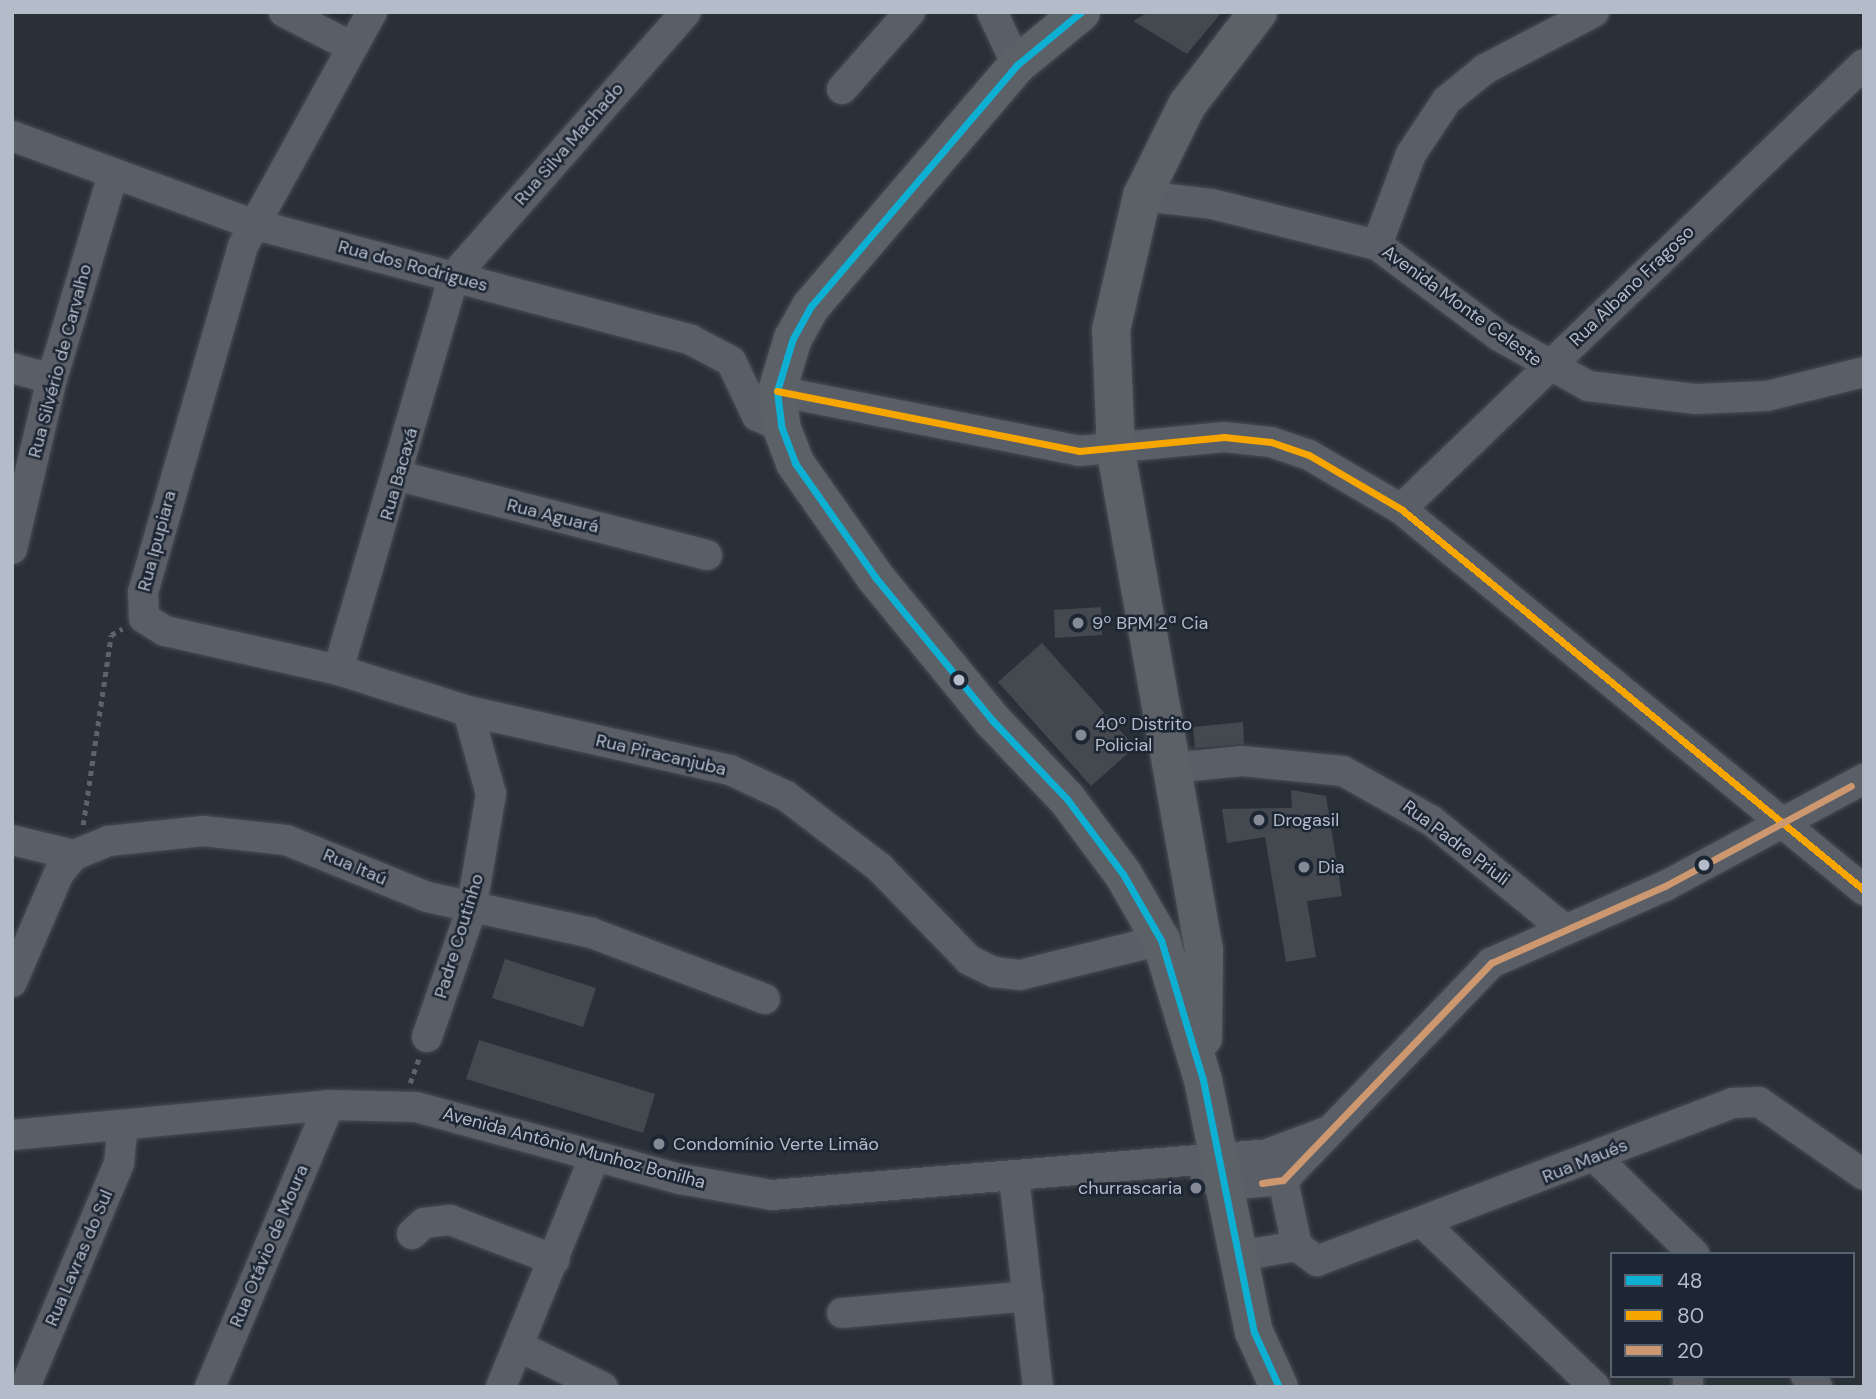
<!DOCTYPE html>
<html>
<head>
<meta charset="utf-8">
<style>
  body { margin:0 }
  #map { position:relative; width:1876px; height:1399px; overflow:hidden; background:#2a3038; font-family:"DM Sans",sans-serif }
  div>[style] { position:absolute }
  .building>* { inset:0; background:#444950 }
  .path>* { height:4.5px; margin-top:-2.25px; transform-origin:0; background:repeating-linear-gradient(90deg,#5d636a 0 5px,transparent 0 10px) }
  .roads { filter:drop-shadow(0 0 2px #484c53) drop-shadow(0 0 2px #484c53) }
  .minor>* { height:30px; margin:-15px; padding:0 15px; transform-origin:15px; border-radius:15px; background:#5a5e66 }
  .major>* { height:38px; margin:-19px; padding:0 19px; transform-origin:19px; border-radius:19px; background:#5c6168 }
  .bus-1>* { height:7px; margin:-3.5px; padding:0 3.5px; transform-origin:3.5px; border-radius:3.5px; background:#0dafd3 }
  .bus-2>* { height:7px; margin:-3.5px; padding:0 3.5px; transform-origin:3.5px; border-radius:3.5px; background:#f7a600 }
  .bus-3>* { height:7px; margin:-3.5px; padding:0 3.5px; transform-origin:3.5px; border-radius:3.5px; background:#cd976f }
  .dots>* { width:19px; height:19px; translate:-50% -50%; box-sizing:border-box; border:4px solid #1d2633; border-radius:50% }
  span { translate:-50% -50%; white-space:nowrap; text-align:center; line-height:1.15; -webkit-text-stroke:5px #1d2633; paint-order:stroke }
  .street-label { font-size:18px; color:#b4bcc9 }
  .poi-label { font-size:18px; color:#b4bcc9 }
  .left { translate:0 -50%; text-align:left }
  .right { translate:-100% -50%; text-align:right }
  .frame { position:absolute; inset:0; border:14px solid #b4bcc9; pointer-events:none }
  .legend { position:absolute; left:1610px; top:1252px; width:245px; height:126px; box-sizing:border-box; background:#1d2633; border:2px solid #59626f; margin:0; padding:9px 12px; list-style:none; font-size:21px; color:#b4bcc9 }
  .legend li { display:flex; align-items:center; gap:14px; height:35px }
  .legend b { width:35px; border:2px solid #59626f }
</style>
</head>
<body>
<div id="map">
  <div class="building">
    <div style="clip-path:polygon(1149px 12px,1222px 12px,1187px 54px,1133px 21px)"></div>
    <div style="clip-path:polygon(1101px 607px,1102px 635px,1055px 638px,1054px 610px)"></div>
    <div style="clip-path:polygon(1042px 643px,1135px 747px,1091px 786px,998px 682px)"></div>
    <div style="clip-path:polygon(1243px 722px,1244px 744px,1195px 748px,1193px 727px)"></div>
    <div style="clip-path:polygon(1291px 790px,1326px 796px,1342px 896px,1307px 901px,1316px 957px,1286px 962px,1265px 837px,1227px 843px,1222px 809px,1292px 808px)"></div>
    <div style="clip-path:polygon(505px 959px,596px 988px,583px 1027px,492px 998px)"></div>
    <div style="clip-path:polygon(479px 1040px,655px 1094px,643px 1133px,466px 1079px)"></div>
  </div>
  <div class="path">
    <div style="left:83px;top:825px;width:192px;rotate:-81.6deg"></div>
    <div style="left:111px;top:635px;width:13px;rotate:-29deg"></div>
    <div style="left:410px;top:1083px;width:27px;rotate:-70deg"></div>
  </div>
  <div class="roads">
    <div class="minor">
      <div style="left:284px;top:12px;width:74px;rotate:27.3deg"></div>
      <div style="left:372px;top:12px;width:267px;rotate:118.9deg"></div>
      <div style="left:243px;top:246px;width:360px;rotate:106.1deg"></div>
      <div style="left:143px;top:592px;width:26px;rotate:88deg"></div>
      <div style="left:144px;top:618px;width:25px;rotate:32deg"></div>
      <div style="left:165px;top:631px;width:177px;rotate:12.7deg"></div>
      <div style="left:338px;top:670px;width:136px;rotate:17.5deg"></div>
      <div style="left:468px;top:711px;width:269px;rotate:12.7deg"></div>
      <div style="left:730px;top:770px;width:62px;rotate:24.9deg"></div>
      <div style="left:786px;top:796px;width:117px;rotate:37.4deg"></div>
      <div style="left:879px;top:867px;width:129px;rotate:45.9deg"></div>
      <div style="left:969px;top:960px;width:28px;rotate:26deg"></div>
      <div style="left:994px;top:972px;width:26px;rotate:7deg"></div>
      <div style="left:1020px;top:975px;width:145px;rotate:-13.9deg"></div>
      <div style="left:992px;top:12px;width:59px;rotate:64.7deg"></div>
      <div style="left:842px;top:89px;width:103px;rotate:-48.6deg"></div>
      <div style="left:12px;top:136px;width:257px;rotate:20.1deg"></div>
      <div style="left:253px;top:224px;width:453px;rotate:14.8deg"></div>
      <div style="left:691px;top:340px;width:45px;rotate:27.7deg"></div>
      <div style="left:731px;top:361px;width:61px;rotate:64.7deg"></div>
      <div style="left:757px;top:416px;width:26px;rotate:23deg"></div>
      <div style="left:1142px;top:196px;width:70px;rotate:6.5deg"></div>
      <div style="left:1212px;top:204px;width:170px;rotate:14deg"></div>
      <div style="left:1377px;top:245px;width:152px;rotate:36.7deg"></div>
      <div style="left:1499px;top:336px;width:102px;rotate:29.3deg"></div>
      <div style="left:1588px;top:386px;width:109px;rotate:6.9deg"></div>
      <div style="left:1696px;top:399px;width:71px;rotate:-2.4deg"></div>
      <div style="left:1767px;top:396px;width:100px;rotate:-13.9deg"></div>
      <div style="left:1377px;top:245px;width:97px;rotate:-69.5deg"></div>
      <div style="left:1411px;top:154px;width:65px;rotate:-56.3deg"></div>
      <div style="left:1447px;top:100px;width:49px;rotate:-39.2deg"></div>
      <div style="left:1485px;top:69px;width:123px;rotate:-27.6deg"></div>
      <div style="left:12px;top:368px;width:41px;rotate:15.4deg"></div>
      <div style="left:777px;top:391px;width:308px;rotate:11.2deg"></div>
      <div style="left:1079px;top:451px;width:146px;rotate:-5.5deg"></div>
      <div style="left:1224px;top:437px;width:47px;rotate:6.1deg"></div>
      <div style="left:1271px;top:442px;width:40px;rotate:18.9deg"></div>
      <div style="left:1309px;top:455px;width:107px;rotate:30.4deg"></div>
      <div style="left:1401px;top:509px;width:600px;rotate:39.45deg"></div>
      <div style="left:399px;top:476px;width:318px;rotate:14.4deg"></div>
      <div style="left:1401px;top:509px;width:642px;rotate:-43.86deg"></div>
      <div style="left:12px;top:549px;width:175px;rotate:-76.8deg"></div>
      <div style="left:52px;top:379px;width:214px;rotate:-73.4deg"></div>
      <div style="left:338px;top:670px;width:411px;rotate:-73.6deg"></div>
      <div style="left:454px;top:276px;width:351px;rotate:-48.7deg"></div>
      <div style="left:1172px;top:768px;width:70px;rotate:-5.7deg"></div>
      <div style="left:1242px;top:761px;width:101px;rotate:5.7deg"></div>
      <div style="left:1343px;top:771px;width:102px;rotate:29.3deg"></div>
      <div style="left:1432px;top:821px;width:172px;rotate:39.3deg"></div>
      <div style="left:12px;top:840px;width:64px;rotate:13.6deg"></div>
      <div style="left:12px;top:982px;width:119px;rotate:-66.7deg"></div>
      <div style="left:59px;top:873px;width:23px;rotate:-50deg"></div>
      <div style="left:74px;top:855px;width:37px;rotate:-22deg"></div>
      <div style="left:108px;top:841px;width:96px;rotate:-6deg"></div>
      <div style="left:203px;top:831px;width:83px;rotate:6.2deg"></div>
      <div style="left:286px;top:840px;width:152px;rotate:22deg"></div>
      <div style="left:427px;top:897px;width:169px;rotate:12.3deg"></div>
      <div style="left:592px;top:933px;width:185px;rotate:20.9deg"></div>
      <div style="left:427px;top:1037px;width:133px;rotate:-70.8deg"></div>
      <div style="left:471px;top:911px;width:119px;rotate:-80.3deg"></div>
      <div style="left:491px;top:794px;width:86px;rotate:-105.5deg"></div>
      <div style="left:12px;top:1135px;width:318px;rotate:-5.4deg"></div>
      <div style="left:329px;top:1105px;width:87px;rotate:1.3deg"></div>
      <div style="left:416px;top:1107px;width:274px;rotate:15.3deg"></div>
      <div style="left:680px;top:1179px;width:93px;rotate:9.9deg"></div>
      <div style="left:772px;top:1195px;width:497px;rotate:-4.7deg"></div>
      <div style="left:1267px;top:1154px;width:63px;rotate:-20.4deg"></div>
      <div style="left:1595px;top:1157px;width:139px;rotate:44.4deg"></div>
      <div style="left:1014px;top:1177px;width:211px;rotate:83.5deg"></div>
      <div style="left:1206px;top:1177px;width:21px;rotate:23deg"></div>
      <div style="left:1225px;top:1185px;width:58px;rotate:-4.9deg"></div>
      <div style="left:1283px;top:1180px;width:301px;rotate:-46.2deg"></div>
      <div style="left:1491px;top:963px;width:190px;rotate:-23.9deg"></div>
      <div style="left:1665px;top:886px;width:226px;rotate:-28.3deg"></div>
      <div style="left:1283px;top:1180px;width:67px;rotate:78deg"></div>
      <div style="left:1297px;top:1246px;width:25px;rotate:37deg"></div>
      <div style="left:1317px;top:1261px;width:444px;rotate:-20.8deg"></div>
      <div style="left:1732px;top:1103px;width:27px;rotate:-2deg"></div>
      <div style="left:1759px;top:1102px;width:128px;rotate:34.8deg"></div>
      <div style="left:1424px;top:1224px;width:236px;rotate:43.6deg"></div>
      <div style="left:412px;top:1234px;width:16px;rotate:-43deg"></div>
      <div style="left:424px;top:1223px;width:26px;rotate:-7deg"></div>
      <div style="left:450px;top:1220px;width:112px;rotate:20.9deg"></div>
      <div style="left:1239px;top:1256px;width:59px;rotate:-9.8deg"></div>
      <div style="left:842px;top:1313px;width:187px;rotate:-5.2deg"></div>
      <div style="left:518px;top:1346px;width:94px;rotate:25.8deg"></div>
      <div style="left:1688px;top:1376px;width:11px;rotate:90deg"></div>
      <div style="left:1806px;top:1376px;width:16px;rotate:45deg"></div>
      <div style="left:25px;top:1387px;width:243px;rotate:-67.2deg"></div>
      <div style="left:119px;top:1163px;width:37px;rotate:-84deg"></div>
      <div style="left:210px;top:1387px;width:306px;rotate:-67.1deg"></div>
      <div style="left:501px;top:1387px;width:249px;rotate:-67.9deg"></div>
    </div>
    <div class="major">
      <div style="left:1081px;top:12px;width:83px;rotate:140.4deg"></div>
      <div style="left:1017px;top:65px;width:317px;rotate:130.5deg"></div>
      <div style="left:811px;top:306px;width:37px;rotate:119deg"></div>
      <div style="left:793px;top:338px;width:55px;rotate:106.8deg"></div>
      <div style="left:777px;top:391px;width:35px;rotate:83deg"></div>
      <div style="left:781px;top:426px;width:40px;rotate:69deg"></div>
      <div style="left:795px;top:463px;width:139px;rotate:54.9deg"></div>
      <div style="left:875px;top:577px;width:185px;rotate:50.7deg"></div>
      <div style="left:992px;top:720px;width:109px;rotate:46.5deg"></div>
      <div style="left:1067px;top:799px;width:94px;rotate:53.3deg"></div>
      <div style="left:1123px;top:874px;width:76px;rotate:60.1deg"></div>
      <div style="left:1161px;top:940px;width:146px;rotate:73.3deg"></div>
      <div style="left:1203px;top:1080px;width:257px;rotate:78.6deg"></div>
      <div style="left:1254px;top:1332px;width:60px;rotate:65.6deg"></div>
      <div style="left:1203px;top:1038px;width:88px;rotate:-89.3deg"></div>
      <div style="left:1204px;top:950px;width:506px;rotate:-100.02deg"></div>
      <div style="left:1116px;top:452px;width:122px;rotate:-92.3deg"></div>
      <div style="left:1111px;top:330px;width:138px;rotate:-77deg"></div>
      <div style="left:1142px;top:196px;width:102px;rotate:-63.7deg"></div>
      <div style="left:1187px;top:105px;width:117px;rotate:-52.6deg"></div>
    </div>
  </div>
  <div class="bus-1">
    <div style="left:1081px;top:12px;width:83px;rotate:140.4deg"></div>
    <div style="left:1017px;top:65px;width:317px;rotate:130.5deg"></div>
    <div style="left:811px;top:306px;width:37px;rotate:119deg"></div>
    <div style="left:793px;top:338px;width:55px;rotate:106.8deg"></div>
    <div style="left:777px;top:391px;width:35px;rotate:83deg"></div>
    <div style="left:781px;top:426px;width:40px;rotate:69deg"></div>
    <div style="left:795px;top:463px;width:139px;rotate:54.9deg"></div>
    <div style="left:875px;top:577px;width:185px;rotate:50.7deg"></div>
    <div style="left:992px;top:720px;width:109px;rotate:46.5deg"></div>
    <div style="left:1067px;top:799px;width:94px;rotate:53.3deg"></div>
    <div style="left:1123px;top:874px;width:76px;rotate:60.1deg"></div>
    <div style="left:1161px;top:940px;width:146px;rotate:73.3deg"></div>
    <div style="left:1203px;top:1080px;width:257px;rotate:78.6deg"></div>
    <div style="left:1254px;top:1332px;width:60px;rotate:65.6deg"></div>
  </div>
  <div class="bus-2">
    <div style="left:777px;top:391px;width:308px;rotate:11.2deg"></div>
    <div style="left:1079px;top:451px;width:146px;rotate:-5.5deg"></div>
    <div style="left:1224px;top:437px;width:47px;rotate:6.1deg"></div>
    <div style="left:1271px;top:442px;width:40px;rotate:18.9deg"></div>
    <div style="left:1309px;top:455px;width:107px;rotate:30.4deg"></div>
    <div style="left:1401px;top:509px;width:600px;rotate:39.45deg"></div>
  </div>
  <div class="bus-3">
    <div style="left:1262px;top:1183px;width:21px;rotate:-8deg"></div>
    <div style="left:1283px;top:1180px;width:301px;rotate:-46.2deg"></div>
    <div style="left:1491px;top:963px;width:190px;rotate:-23.9deg"></div>
    <div style="left:1665px;top:886px;width:211px;rotate:-28.3deg"></div>
  </div>
  <div class="dots">
    <div style="left:1078px;top:623px;background:#848b96"></div>
    <div style="left:959px;top:680px;background:#b4bcc9"></div>
    <div style="left:1081px;top:735px;background:#848b96"></div>
    <div style="left:1259px;top:820px;background:#848b96"></div>
    <div style="left:1704px;top:865px;background:#b4bcc9"></div>
    <div style="left:1304px;top:867px;background:#848b96"></div>
    <div style="left:659px;top:1144px;background:#848b96"></div>
    <div style="left:1196px;top:1188px;background:#848b96"></div>
  </div>
  <div class="street-label">
    <span style="left:569px;top:144px;rotate:-49deg">Rua Silva Machado</span>
    <span style="left:413px;top:266px;rotate:15deg">Rua dos Rodrigues</span>
    <span style="left:1632px;top:286px;rotate:-44deg">Rua Albano Fragoso</span>
    <span style="left:1462px;top:306px;rotate:36deg">Avenida Monte Celeste</span>
    <span style="left:60px;top:361px;rotate:-75deg">Rua Silvério de Carvalho</span>
    <span style="left:399px;top:474px;rotate:-74deg">Rua Bacaxá</span>
    <span style="left:553px;top:516px;rotate:14deg">Rua Aguará</span>
    <span style="left:157px;top:541px;rotate:-75deg">Rua Ipupiara</span>
    <span style="left:661px;top:755px;rotate:13deg">Rua Piracanjuba</span>
    <span style="left:1456px;top:843px;rotate:37deg">Rua Padre Priuli</span>
    <span style="left:355px;top:867px;rotate:23deg">Rua Itaú</span>
    <span style="left:459px;top:936px;rotate:-73deg">Padre Coutinho</span>
    <span style="left:574px;top:1148px;rotate:15deg">Avenida Antônio Munhoz Bonilha</span>
    <span style="left:1585px;top:1161px;rotate:-22deg">Rua Maués</span>
    <span style="left:269px;top:1246px;rotate:-67deg">Rua Otávio de Moura</span>
    <span style="left:79px;top:1258px;rotate:-67deg">Rua Lavras do Sul</span>
  </div>
  <div class="poi-label">
    <span class="left" style="left:1092px;top:623px">9º BPM 2ª Cia</span>
    <span class="left" style="left:1095px;top:735px">40º Distrito<br>Policial</span>
    <span class="left" style="left:1273px;top:820px">Drogasil</span>
    <span class="left" style="left:1318px;top:867px">Dia</span>
    <span class="left" style="left:673px;top:1144px">Condomínio Verte Limão</span>
    <span class="right" style="left:1182px;top:1188px">churrascaria</span>
  </div>
  <div class="frame"></div>
  <ul class="legend">
  <li><b style="height:9px;background:#0dafd3"></b>48</li>
  <li><b style="height:9px;background:#f7a600"></b>80</li>
  <li><b style="height:9px;background:#cd976f"></b>20</li>
  </ul>
</div>
</body>
</html>
